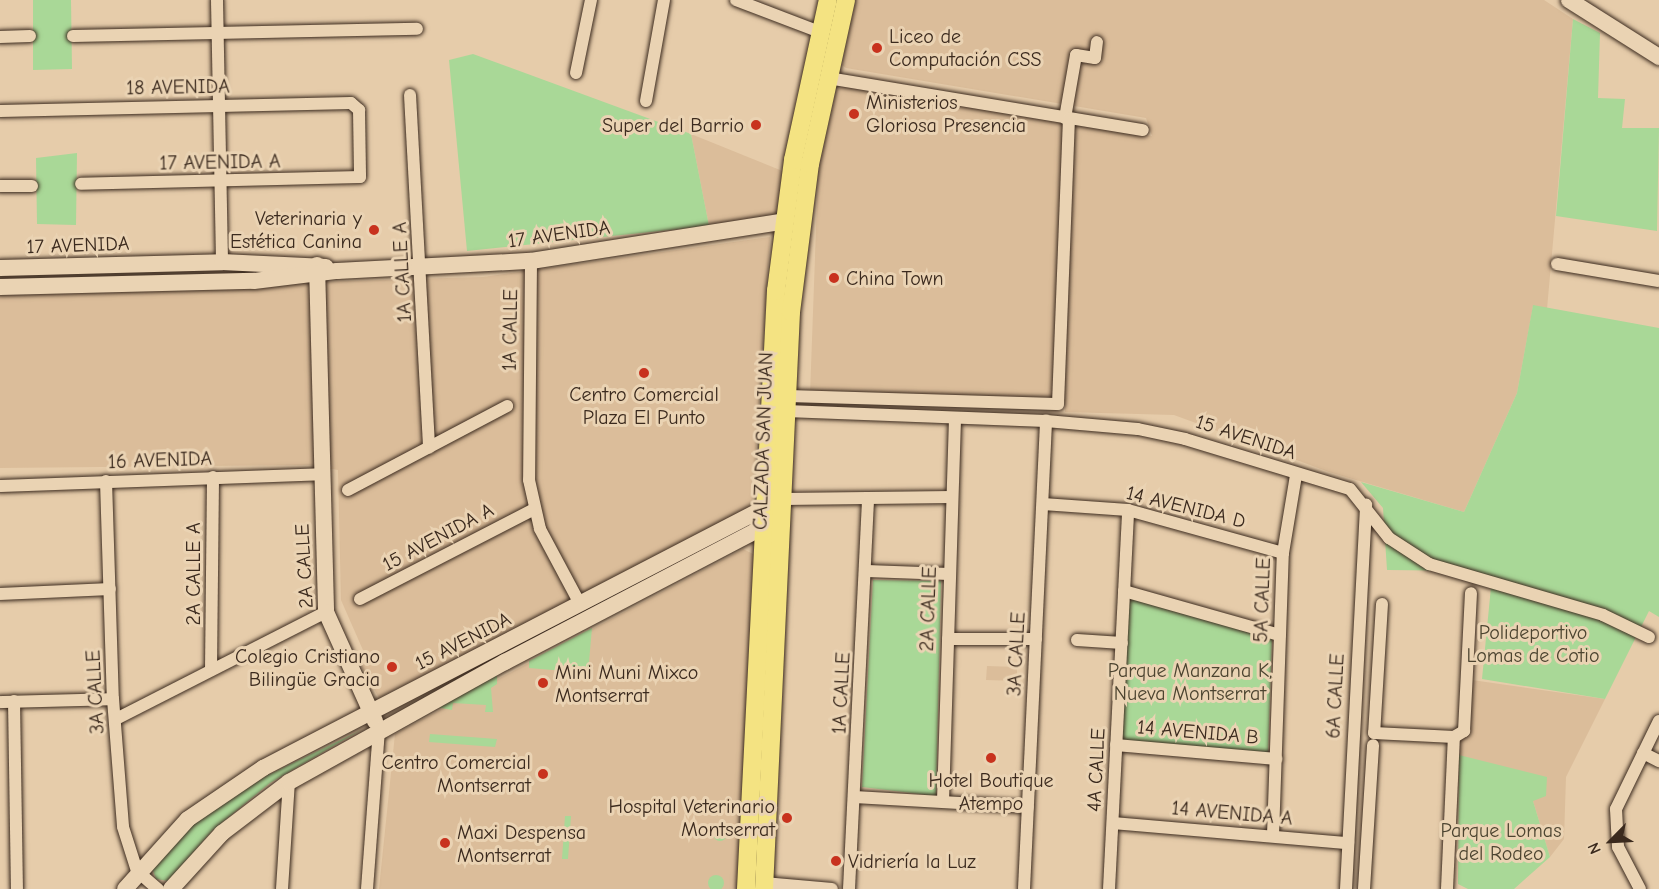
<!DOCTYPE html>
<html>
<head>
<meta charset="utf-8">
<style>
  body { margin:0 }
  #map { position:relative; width:1659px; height:889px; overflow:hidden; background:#e6ccaa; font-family:"Comic Neue",sans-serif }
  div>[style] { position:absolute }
  .built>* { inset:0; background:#dbbd9a }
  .green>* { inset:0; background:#a9d897 }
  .round { border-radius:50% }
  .roads { filter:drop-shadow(0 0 2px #3b2a1e) drop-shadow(0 0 2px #3b2a1e) }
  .street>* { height:12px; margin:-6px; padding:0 6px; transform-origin:6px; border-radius:6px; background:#ead3b3 }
  .secondary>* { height:16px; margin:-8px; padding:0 8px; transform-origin:8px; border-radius:8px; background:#ead3b3 }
  .primary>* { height:18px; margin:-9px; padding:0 9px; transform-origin:9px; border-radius:9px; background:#f4e382 }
  .dots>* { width:16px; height:16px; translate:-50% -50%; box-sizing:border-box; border:3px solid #ead3b3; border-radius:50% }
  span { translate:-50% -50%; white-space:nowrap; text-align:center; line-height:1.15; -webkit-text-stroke:6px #ead3b3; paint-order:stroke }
  .poi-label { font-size:20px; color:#3b2a1e }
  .left { translate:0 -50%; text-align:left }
  .right { translate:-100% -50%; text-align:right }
  .street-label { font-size:20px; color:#3b2a1e }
  .park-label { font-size:20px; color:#4c4430 }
  .north { position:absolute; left:1581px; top:811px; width:60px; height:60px; -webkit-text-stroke:4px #ead3b3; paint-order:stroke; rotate:246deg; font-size:16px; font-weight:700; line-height:24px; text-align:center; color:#3b2a1e }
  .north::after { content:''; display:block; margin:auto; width:21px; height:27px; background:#3b2a1e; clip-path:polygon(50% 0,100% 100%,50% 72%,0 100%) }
</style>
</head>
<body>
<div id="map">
  <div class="built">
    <div style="clip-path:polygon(856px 0,1544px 0,1573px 19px,1547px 309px,1533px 306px,1517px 393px,1464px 512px,1329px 472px,1174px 415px,1065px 412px,1065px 401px,810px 395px,818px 174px,836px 91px,843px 86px,1152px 136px,1146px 118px,846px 68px,842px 65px)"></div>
    <div style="clip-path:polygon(691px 134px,785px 172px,779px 216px,709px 226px)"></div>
    <div style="clip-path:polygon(770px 237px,752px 509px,379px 698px,359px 662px,366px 657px,341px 600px,338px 470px,310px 465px,0 468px,0 291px,483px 277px)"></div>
    <div style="clip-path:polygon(743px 549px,755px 555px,738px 889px,379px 889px,395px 734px)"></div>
    <div style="clip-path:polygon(987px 666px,1017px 667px,1017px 681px,986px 680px)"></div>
    <div style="clip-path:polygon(1465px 679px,1605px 699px,1566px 777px,1564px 839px,1550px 857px,1533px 801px,1459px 755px)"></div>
  </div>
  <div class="green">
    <div style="clip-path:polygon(33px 0,71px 0,72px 69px,33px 70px)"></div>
    <div style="clip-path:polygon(1573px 19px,1600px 33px,1598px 98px,1625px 99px,1622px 128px,1659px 128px,1657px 231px,1556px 216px)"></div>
    <div style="clip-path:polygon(473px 54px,691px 134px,709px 226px,467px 251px,449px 60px)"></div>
    <div style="clip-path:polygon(77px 153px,76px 225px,37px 224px,36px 158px)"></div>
    <div style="clip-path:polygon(1533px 305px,1659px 328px,1659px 617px,1649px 611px,1605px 699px,1482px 679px,1491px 587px,1475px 571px,1387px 570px,1383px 508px,1361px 482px,1464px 512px,1517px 393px)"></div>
    <div style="clip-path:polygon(873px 580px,941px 581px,936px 796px,862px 787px)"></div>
    <div style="clip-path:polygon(1129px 597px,1272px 638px,1268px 754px,1121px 740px)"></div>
    <div style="clip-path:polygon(592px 628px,588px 673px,529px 668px,529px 661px)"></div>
    <div style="clip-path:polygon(497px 674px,497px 684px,491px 688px,493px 712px,485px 712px,486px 705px,453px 703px,452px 710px,436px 707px)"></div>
    <div style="clip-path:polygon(361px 730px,270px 783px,212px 831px,168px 881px,156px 879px,151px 865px,196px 821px,266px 776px)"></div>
    <div style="clip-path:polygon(430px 734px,497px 739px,495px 747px,429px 742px)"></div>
    <div style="clip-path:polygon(1459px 755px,1547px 777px,1546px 796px,1533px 801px,1550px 857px,1514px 889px,1468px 889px,1458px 884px)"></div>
    <div style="clip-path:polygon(565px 816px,571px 816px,568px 859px,562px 859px)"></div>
    <div class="round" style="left:713px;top:827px;width:14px;height:14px"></div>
    <div class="round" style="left:708px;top:875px;width:16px;height:16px"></div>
  </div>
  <div class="roads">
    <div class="street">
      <div style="left:217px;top:0;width:262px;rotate:88.9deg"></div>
      <div style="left:736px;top:0;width:90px;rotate:20.9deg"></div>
      <div style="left:73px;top:36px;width:344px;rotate:-1.2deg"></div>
      <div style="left:0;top:37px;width:30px;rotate:-2deg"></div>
      <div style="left:576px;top:73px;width:75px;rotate:-78.4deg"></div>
      <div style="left:828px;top:78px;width:319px;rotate:9.4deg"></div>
      <div style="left:410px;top:95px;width:353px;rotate:86.9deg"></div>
      <div style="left:646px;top:101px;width:103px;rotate:-79.9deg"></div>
      <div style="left:0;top:111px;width:351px;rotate:-1.3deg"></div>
      <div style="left:351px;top:103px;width:11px;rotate:41deg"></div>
      <div style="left:359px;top:110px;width:67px;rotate:89.1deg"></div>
      <div style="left:360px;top:177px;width:279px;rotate:178.6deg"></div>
      <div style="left:1065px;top:118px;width:64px;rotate:-80.1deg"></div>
      <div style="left:1076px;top:55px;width:19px;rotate:9deg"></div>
      <div style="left:1095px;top:58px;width:16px;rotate:-83deg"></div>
      <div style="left:0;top:186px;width:32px"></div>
      <div style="left:531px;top:261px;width:219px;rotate:90.5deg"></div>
      <div style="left:529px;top:480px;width:50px;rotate:77.3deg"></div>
      <div style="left:540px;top:529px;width:85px;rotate:61.9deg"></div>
      <div style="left:1557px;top:264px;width:103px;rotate:9.5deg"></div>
      <div style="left:786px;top:396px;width:272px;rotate:1.7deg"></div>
      <div style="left:1058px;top:404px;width:286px;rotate:-87.8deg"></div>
      <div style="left:786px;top:411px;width:260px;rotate:2.2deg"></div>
      <div style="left:1046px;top:421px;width:92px;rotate:5deg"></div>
      <div style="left:1138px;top:429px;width:48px;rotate:12deg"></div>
      <div style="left:1185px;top:439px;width:172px;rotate:16.9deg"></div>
      <div style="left:1350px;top:489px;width:63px;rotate:51.5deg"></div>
      <div style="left:1389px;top:538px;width:48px;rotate:33deg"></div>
      <div style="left:1429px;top:564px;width:181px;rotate:16.3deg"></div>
      <div style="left:1603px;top:615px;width:51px;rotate:25.6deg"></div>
      <div style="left:106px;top:481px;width:218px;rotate:88.2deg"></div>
      <div style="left:113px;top:699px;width:128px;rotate:85.5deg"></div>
      <div style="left:123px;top:827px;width:46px;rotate:72.3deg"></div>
      <div style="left:137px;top:871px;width:28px;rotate:41deg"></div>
      <div style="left:0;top:486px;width:322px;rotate:-2.1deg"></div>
      <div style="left:348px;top:490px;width:180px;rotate:-27.8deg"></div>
      <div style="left:783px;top:499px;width:169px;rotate:-0.7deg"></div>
      <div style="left:1043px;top:504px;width:85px;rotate:4deg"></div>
      <div style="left:1128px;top:510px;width:161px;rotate:15.5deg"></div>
      <div style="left:866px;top:571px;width:84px;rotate:2deg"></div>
      <div style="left:1124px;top:591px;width:162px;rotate:15.8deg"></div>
      <div style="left:0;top:594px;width:110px;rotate:-2.6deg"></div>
      <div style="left:360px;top:599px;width:196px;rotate:-27.3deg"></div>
      <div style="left:1382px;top:604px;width:129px;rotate:93.5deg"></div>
      <div style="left:1374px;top:733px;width:80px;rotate:2.9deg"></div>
      <div style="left:1454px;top:737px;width:12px;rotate:-31deg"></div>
      <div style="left:1464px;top:731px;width:138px;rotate:-87.1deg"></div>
      <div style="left:948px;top:639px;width:88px"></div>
      <div style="left:1077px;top:640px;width:45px;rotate:3.8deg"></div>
      <div style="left:211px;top:670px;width:193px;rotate:-89.4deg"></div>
      <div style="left:14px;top:701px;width:188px;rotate:89.1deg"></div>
      <div style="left:0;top:702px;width:113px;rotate:-1.5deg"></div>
      <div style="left:116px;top:719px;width:236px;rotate:-27deg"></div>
      <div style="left:1116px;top:745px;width:161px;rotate:5deg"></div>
      <div style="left:1643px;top:753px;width:18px;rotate:27deg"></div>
      <div style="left:856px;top:797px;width:172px;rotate:3.3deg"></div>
      <div style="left:943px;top:801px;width:383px;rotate:-88.2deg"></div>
      <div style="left:1113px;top:823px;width:236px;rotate:4.9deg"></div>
      <div style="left:1273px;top:835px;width:282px;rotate:-88deg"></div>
      <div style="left:1283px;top:553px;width:79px;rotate:-80.5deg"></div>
      <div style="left:764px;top:883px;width:68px;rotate:5deg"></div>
      <div style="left:282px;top:889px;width:107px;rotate:-86.3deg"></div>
      <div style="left:367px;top:889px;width:159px;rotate:-85.7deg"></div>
      <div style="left:849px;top:889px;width:391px;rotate:-87.2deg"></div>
      <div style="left:1024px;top:889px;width:469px;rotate:-87.3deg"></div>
      <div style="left:1109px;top:889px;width:379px;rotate:-87.1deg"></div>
      <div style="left:1346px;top:889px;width:385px;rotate:-87deg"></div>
      <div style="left:1364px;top:889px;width:144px;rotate:-86.4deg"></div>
      <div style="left:1447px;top:889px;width:152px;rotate:-87.4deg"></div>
      <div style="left:1640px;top:889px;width:47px;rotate:-117.6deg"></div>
      <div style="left:1618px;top:847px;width:38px;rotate:-93deg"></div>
      <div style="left:1616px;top:809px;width:98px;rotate:-64deg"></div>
    </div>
    <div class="secondary">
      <div style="left:1569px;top:0;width:107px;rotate:32.3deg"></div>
      <div style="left:317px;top:265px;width:347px;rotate:88.5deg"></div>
      <div style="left:326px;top:612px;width:120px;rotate:65.8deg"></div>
      <div style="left:0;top:268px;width:222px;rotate:-1.5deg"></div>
      <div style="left:222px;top:262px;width:104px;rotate:2.8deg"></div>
      <div style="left:0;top:287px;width:254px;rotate:-1.4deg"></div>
      <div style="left:254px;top:281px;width:84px;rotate:-6.9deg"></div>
      <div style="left:337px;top:271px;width:194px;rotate:-3deg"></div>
      <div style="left:531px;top:261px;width:257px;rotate:-8.9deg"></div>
      <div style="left:125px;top:889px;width:94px;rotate:-48deg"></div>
      <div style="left:188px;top:819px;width:91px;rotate:-34.2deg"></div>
      <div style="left:263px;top:768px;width:576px;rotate:-27.41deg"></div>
      <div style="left:171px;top:889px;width:76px;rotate:-47.7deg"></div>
      <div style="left:222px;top:833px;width:84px;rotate:-37.3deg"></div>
      <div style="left:289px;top:782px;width:247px;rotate:-29.1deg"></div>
      <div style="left:505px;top:662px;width:302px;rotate:-27.6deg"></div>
    </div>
    <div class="primary">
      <div style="left:746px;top:889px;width:599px;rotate:-87.13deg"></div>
      <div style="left:776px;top:291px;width:132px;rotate:-82.6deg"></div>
      <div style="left:793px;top:160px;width:164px;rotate:-77.7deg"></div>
      <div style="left:764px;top:889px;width:578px;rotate:-87.32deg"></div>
      <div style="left:791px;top:312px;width:149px;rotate:-82.7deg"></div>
      <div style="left:810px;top:164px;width:168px;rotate:-77.6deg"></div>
    </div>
  </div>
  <div class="dots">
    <div style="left:877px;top:48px;background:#c8321e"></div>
    <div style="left:854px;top:114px;background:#c8321e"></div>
    <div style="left:756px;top:125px;background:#c8321e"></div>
    <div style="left:374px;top:230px;background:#c8321e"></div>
    <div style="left:834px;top:278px;background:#c8321e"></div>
    <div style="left:644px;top:373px;background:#c8321e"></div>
    <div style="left:392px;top:667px;background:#c8321e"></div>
    <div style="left:543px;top:683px;background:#c8321e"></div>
    <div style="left:991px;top:758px;background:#c8321e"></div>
    <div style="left:543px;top:774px;background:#c8321e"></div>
    <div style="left:787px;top:818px;background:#c8321e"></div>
    <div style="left:445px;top:843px;background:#c8321e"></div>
    <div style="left:836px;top:861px;background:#c8321e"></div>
  </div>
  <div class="poi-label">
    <span class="left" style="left:889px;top:48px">Liceo de<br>Computación CSS</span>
    <span class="left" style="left:866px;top:114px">Ministerios<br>Gloriosa Presencia</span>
    <span class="right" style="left:744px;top:125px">Super del Barrio</span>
    <span class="right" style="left:362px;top:230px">Veterinaria y<br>Estética Canina</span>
    <span class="left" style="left:846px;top:278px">China Town</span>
    <span style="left:644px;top:406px">Centro Comercial<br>Plaza El Punto</span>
    <span class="right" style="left:380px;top:668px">Colegio Cristiano<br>Bilingüe Gracia</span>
    <span class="left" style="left:555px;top:684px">Mini Muni Mixco<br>Montserrat</span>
    <span class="right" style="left:531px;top:774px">Centro Comercial<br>Montserrat</span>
    <span style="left:991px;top:792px">Hotel Boutique<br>Atempo</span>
    <span class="right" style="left:775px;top:818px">Hospital Veterinario<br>Montserrat</span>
    <span class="left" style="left:457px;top:844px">Maxi Despensa<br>Montserrat</span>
    <span class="left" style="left:848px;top:861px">Vidriería la Luz</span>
  </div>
  <div class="street-label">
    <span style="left:178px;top:87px;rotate:-1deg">18 AVENIDA</span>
    <span style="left:220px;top:162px;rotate:-1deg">17 AVENIDA A</span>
    <span style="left:559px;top:234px;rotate:-8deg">17 AVENIDA</span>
    <span style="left:78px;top:245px;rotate:-2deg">17 AVENIDA</span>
    <span style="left:402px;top:272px;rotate:-93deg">1A CALLE A</span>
    <span style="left:510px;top:330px;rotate:-89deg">1A CALLE</span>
    <span style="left:1246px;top:437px;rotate:18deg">15 AVENIDA</span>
    <span style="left:763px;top:441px;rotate:-88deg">CALZADA SAN JUAN</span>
    <span style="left:160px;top:460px;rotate:-2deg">16 AVENIDA</span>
    <span style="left:1186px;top:507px;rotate:14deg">14 AVENIDA D</span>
    <span style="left:438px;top:537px;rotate:-28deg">15 AVENIDA A</span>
    <span style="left:304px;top:566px;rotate:-93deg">2A CALLE</span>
    <span style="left:193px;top:574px;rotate:-90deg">2A CALLE A</span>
    <span style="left:1262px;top:600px;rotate:-88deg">5A CALLE</span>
    <span style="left:928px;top:609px;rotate:-88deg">2A CALLE</span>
    <span style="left:463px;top:641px;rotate:-27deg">15 AVENIDA</span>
    <span style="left:1016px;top:654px;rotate:-87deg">3A CALLE</span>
    <span style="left:95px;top:692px;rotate:-93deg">3A CALLE</span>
    <span style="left:841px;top:693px;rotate:-87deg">1A CALLE</span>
    <span style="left:1335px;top:696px;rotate:-87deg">6A CALLE</span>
    <span style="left:1198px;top:732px;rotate:5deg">14 AVENIDA B</span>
    <span style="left:1096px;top:770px;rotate:-87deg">4A CALLE</span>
    <span style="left:1232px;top:813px;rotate:5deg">14 AVENIDA A</span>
  </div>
  <div class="park-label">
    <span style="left:1533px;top:644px">Polideportivo<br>Lomas de Cotio</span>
    <span style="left:1190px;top:682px">Parque Manzana K,<br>Nueva Montserrat</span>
    <span style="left:1501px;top:842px">Parque Lomas<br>del Rodeo</span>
  </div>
  <div class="north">N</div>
</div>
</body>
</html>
